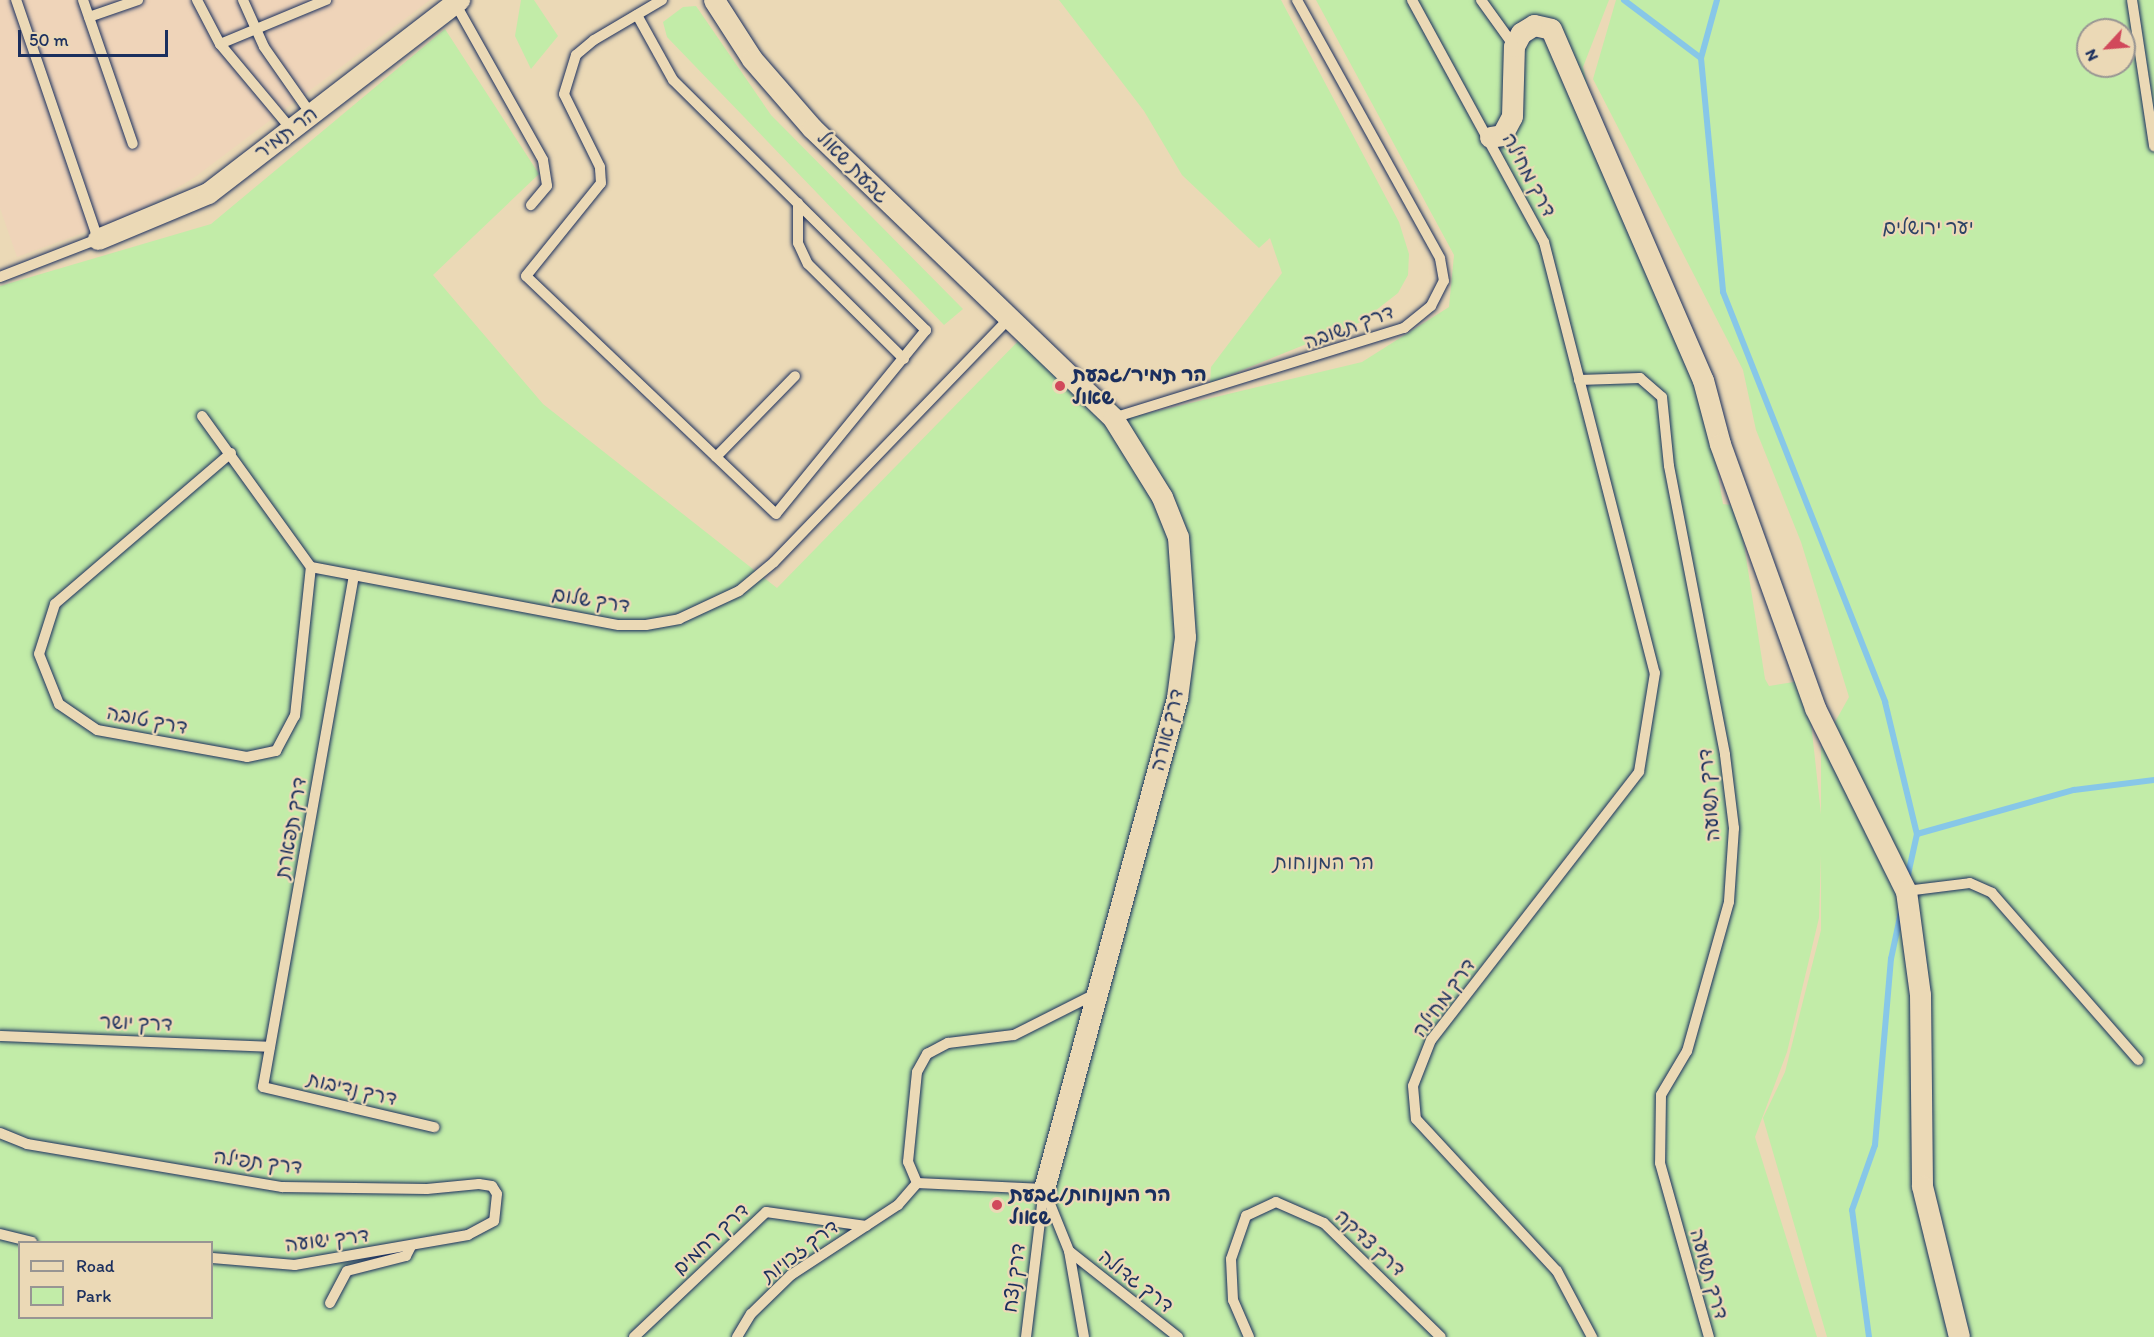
<!DOCTYPE html>
<html>
<head>
<meta charset="utf-8">
<style>
  body { margin:0 }
  #map { position:relative; width:2154px; height:1337px; overflow:hidden; background:#ebd9b6; font-family:Itim,"Playpen Sans Hebrew",sans-serif }
  div>[style] { position:absolute }
  .built>* { inset:0; background:#efd4b9 }
  .green>* { inset:0; background:#c2eca8 }
  .stream>* { height:6px; margin:-3px; padding:0 3px; transform-origin:3px; border-radius:3px; background:#87c7e8 }
  .roads { filter:drop-shadow(0 0 2px #1b2f5e) drop-shadow(0 0 2px #1b2f5e) }
  .service>* { height:10px; margin:-5px; padding:0 5px; transform-origin:5px; border-radius:5px; background:#ebd9b6 }
  .minor>* { height:21px; margin:-10.5px; padding:0 10.5px; transform-origin:10.5px; border-radius:10.5px; background:#ebd9b6 }
  .dots>* { width:16px; height:16px; translate:-50% -50%; box-sizing:border-box; border:3px solid #ebd9b6; border-radius:50% }
  span { translate:-50% -50%; white-space:nowrap; text-align:center; line-height:1.15; -webkit-text-stroke:4.5px #ebd9b6; paint-order:stroke }
  .street-label { font-size:20px; color:#1b2f5e }
  .park-label { font-size:20px; color:#2c4265 }
  .poi-label { font-size:20px; color:#1b2f5e; font-weight:700 }
  .left { translate:0 -50%; text-align:left }
  .legend { position:absolute; left:18px; top:1241px; width:195px; height:78px; box-sizing:border-box; background:#ebd9b6; border:2px solid #989593; margin:0; padding:8px 10px; list-style:none; font-size:18px; color:#1b2f5e }
  .legend li { display:flex; align-items:center; gap:12px; height:30px }
  .legend b { width:30px; border:2px solid #989593 }
  .north { position:absolute; left:2076px; top:18px; width:60px; height:60px; box-sizing:border-box; background:#ebd9b6; border:2px solid #989593; border-radius:50%; rotate:244deg; font-size:16px; font-weight:700; line-height:24px; text-align:center; color:#1b2f5e }
  .north::after { content:''; display:block; margin:auto; width:21px; height:27px; background:#d1495b; clip-path:polygon(50% 0,100% 100%,50% 72%,0 100%) }
  .scale { position:absolute; left:18px; top:30px; width:150px; height:27px; box-sizing:border-box; border:3px solid #1b2f5e; border-top:0; padding-left:8px; font-size:18px; line-height:21px; white-space:nowrap; color:#1b2f5e; -webkit-text-stroke:4px #ebd9b6; paint-order:stroke }
</style>
</head>
<body>
<div id="map">
  <div class="built">
    <div style="clip-path:polygon(0 0,430px 0,195px 177px,135px 214px,17px 257px,0 208px)"></div>
  </div>
  <div class="green">
    <div style="clip-path:polygon(521px 0,534px 0,558px 36px,531px 69px,515px 36px)"></div>
    <div style="clip-path:polygon(1059px 0,1281px 0,1399px 222px,1409px 254px,1408px 275px,1398px 293px,1361px 322px,1210px 383px,1211px 367px,1282px 273px,1270px 238px,1259px 248px,1182px 175px,1144px 111px)"></div>
    <div style="clip-path:polygon(evenodd,1316px 0,1609px 0,1583px 67px,1613px 184px,1668px 327px,1704px 393px,1723px 504px,1738px 506px,1765px 679px,1769px 686px,1800px 681px,1811px 722px,1822px 824px,1819px 918px,1787px 1052px,1755px 1137px,1817px 1337px,0 1337px,0 286px,211px 224px,445px 29px,539px 174px,433px 275px,543px 404px,777px 588px,1024px 335px,1132px 417px,1362px 362px,1449px 307px,1454px 255px,1316px 0,20px 1242px,212px 1242px,212px 1318px,20px 1318px,20px 1242px)"></div>
    <div style="clip-path:polygon(evenodd,1616px 0,2154px 0,2154px 1337px,1827px 1337px,1763px 1118px,1785px 1072px,1821px 930px,1821px 747px,1849px 697px,1801px 542px,1756px 430px,1743px 370px,1593px 79px,1616px 0,2088px 30px,2124px 30px,2124px 66px,2088px 66px,2088px 30px)"></div>
    <div style="clip-path:polygon(696px 6px,771px 115px,963px 309px,944px 325px,667px 37px,663px 22px,683px 7px)"></div>
  </div>
  <div class="stream">
    <div style="left:1624px;top:0;width:96px;rotate:37deg"></div>
    <div style="left:1717px;top:0;width:60px;rotate:105.4deg"></div>
    <div style="left:1701px;top:58px;width:235px;rotate:84.6deg"></div>
    <div style="left:1723px;top:292px;width:441px;rotate:68.4deg"></div>
    <div style="left:1885px;top:702px;width:136px;rotate:76.4deg"></div>
    <div style="left:1917px;top:834px;width:46px;rotate:102.5deg"></div>
    <div style="left:1917px;top:834px;width:163px;rotate:-15.7deg"></div>
    <div style="left:2074px;top:790px;width:81px;rotate:-7.1deg"></div>
    <div style="left:1869px;top:1337px;width:128px;rotate:-97.6deg"></div>
    <div style="left:1852px;top:1210px;width:69px;rotate:-70.5deg"></div>
    <div style="left:1875px;top:1145px;width:187px;rotate:-85.1deg"></div>
    <div style="left:1891px;top:959px;width:48px;rotate:-78deg"></div>
  </div>
  <div class="roads">
    <div class="service">
      <div style="left:83px;top:0;width:152px;rotate:70.9deg"></div>
      <div style="left:197px;top:0;width:50px;rotate:62.4deg"></div>
      <div style="left:220px;top:44px;width:111px;rotate:50.1deg"></div>
      <div style="left:243px;top:0;width:51px;rotate:65.9deg"></div>
      <div style="left:264px;top:47px;width:82px;rotate:55deg"></div>
      <div style="left:1412px;top:0;width:276px;rotate:61.4deg"></div>
      <div style="left:1544px;top:242px;width:445px;rotate:75.6deg"></div>
      <div style="left:1655px;top:673px;width:100px;rotate:99.2deg"></div>
      <div style="left:1639px;top:772px;width:339px;rotate:127.8deg"></div>
      <div style="left:1431px;top:1040px;width:49px;rotate:111.4deg"></div>
      <div style="left:1413px;top:1086px;width:33px;rotate:85deg"></div>
      <div style="left:1416px;top:1119px;width:207px;rotate:47.2deg"></div>
      <div style="left:1557px;top:1271px;width:75px;rotate:62.1deg"></div>
      <div style="left:1481px;top:0;width:57px;rotate:54.3deg"></div>
      <div style="left:2132px;top:0;width:148px;rotate:81.4deg"></div>
      <div style="left:455px;top:3px;width:180px;rotate:60.7deg"></div>
      <div style="left:543px;top:160px;width:26px;rotate:81deg"></div>
      <div style="left:547px;top:186px;width:25px;rotate:130deg"></div>
      <div style="left:637px;top:15px;width:74px;rotate:61deg"></div>
      <div style="left:673px;top:80px;width:356px;rotate:44.7deg"></div>
      <div style="left:926px;top:330px;width:237px;rotate:129.2deg"></div>
      <div style="left:776px;top:514px;width:345px;rotate:-136.4deg"></div>
      <div style="left:526px;top:276px;width:119px;rotate:-51.1deg"></div>
      <div style="left:601px;top:183px;width:16px;rotate:-94deg"></div>
      <div style="left:600px;top:167px;width:81px;rotate:-116.3deg"></div>
      <div style="left:564px;top:94px;width:41px;rotate:-72.9deg"></div>
      <div style="left:576px;top:55px;width:23px;rotate:-40deg"></div>
      <div style="left:594px;top:40px;width:79px;rotate:-30.5deg"></div>
      <div style="left:89px;top:17px;width:52px;rotate:-19.1deg"></div>
      <div style="left:220px;top:44px;width:115px;rotate:-22.5deg"></div>
      <div style="left:798px;top:203px;width:40px;rotate:90deg"></div>
      <div style="left:798px;top:243px;width:23px;rotate:65deg"></div>
      <div style="left:808px;top:264px;width:135px;rotate:44.7deg"></div>
      <div style="left:0;top:277px;width:105px;rotate:-21.2deg"></div>
      <div style="left:98px;top:239px;width:253px;rotate:-108.9deg"></div>
      <div style="left:1579px;top:380px;width:61px;rotate:-1.9deg"></div>
      <div style="left:1640px;top:378px;width:29px;rotate:41deg"></div>
      <div style="left:1662px;top:397px;width:69px;rotate:84.2deg"></div>
      <div style="left:1669px;top:466px;width:294px;rotate:79deg"></div>
      <div style="left:1725px;top:755px;width:74px;rotate:83deg"></div>
      <div style="left:1734px;top:828px;width:74px;rotate:93.9deg"></div>
      <div style="left:1729px;top:902px;width:155px;rotate:105.7deg"></div>
      <div style="left:1687px;top:1051px;width:51px;rotate:120.6deg"></div>
      <div style="left:1661px;top:1095px;width:68px;rotate:90.8deg"></div>
      <div style="left:1660px;top:1163px;width:181px;rotate:74.3deg"></div>
      <div style="left:202px;top:416px;width:186px;rotate:54.2deg"></div>
      <div style="left:311px;top:567px;width:313px;rotate:10.7deg"></div>
      <div style="left:619px;top:625px;width:27px"></div>
      <div style="left:646px;top:625px;width:34px;rotate:-10deg"></div>
      <div style="left:679px;top:619px;width:66px;rotate:-25deg"></div>
      <div style="left:739px;top:591px;width:45px;rotate:-39.6deg"></div>
      <div style="left:774px;top:562px;width:337px;rotate:-46deg"></div>
      <div style="left:1113px;top:418px;width:305px;rotate:-17.2deg"></div>
      <div style="left:1404px;top:328px;width:35px;rotate:-39deg"></div>
      <div style="left:1431px;top:306px;width:28px;rotate:-63deg"></div>
      <div style="left:1444px;top:281px;width:23px;rotate:-100deg"></div>
      <div style="left:1440px;top:258px;width:295px;rotate:-119deg"></div>
      <div style="left:231px;top:453px;width:232px;rotate:139.4deg"></div>
      <div style="left:55px;top:604px;width:52px;rotate:107.7deg"></div>
      <div style="left:39px;top:654px;width:54px;rotate:68.2deg"></div>
      <div style="left:59px;top:704px;width:46px;rotate:34.4deg"></div>
      <div style="left:97px;top:730px;width:152px;rotate:10.2deg"></div>
      <div style="left:247px;top:757px;width:30px;rotate:-12deg"></div>
      <div style="left:276px;top:751px;width:40px;rotate:-62deg"></div>
      <div style="left:295px;top:716px;width:150px;rotate:-83.9deg"></div>
      <div style="left:716px;top:457px;width:113px;rotate:-45.7deg"></div>
      <div style="left:354px;top:575px;width:520px;rotate:100.08deg"></div>
      <div style="left:263px;top:1087px;width:176px;rotate:13.2deg"></div>
      <div style="left:1906px;top:891px;width:64px;rotate:-7.1deg"></div>
      <div style="left:1970px;top:883px;width:24px;rotate:24deg"></div>
      <div style="left:1992px;top:893px;width:222px;rotate:48.8deg"></div>
      <div style="left:0;top:1036px;width:270px;rotate:2.3deg"></div>
      <div style="left:0;top:1133px;width:29px;rotate:22deg"></div>
      <div style="left:27px;top:1144px;width:259px;rotate:9.6deg"></div>
      <div style="left:282px;top:1187px;width:145px;rotate:0.8deg"></div>
      <div style="left:427px;top:1189px;width:52px;rotate:-5.5deg"></div>
      <div style="left:479px;top:1184px;width:13px;rotate:9deg"></div>
      <div style="left:492px;top:1186px;width:9px;rotate:58deg"></div>
      <div style="left:497px;top:1194px;width:27px;rotate:96deg"></div>
      <div style="left:494px;top:1221px;width:30px;rotate:152deg"></div>
      <div style="left:468px;top:1235px;width:176px;rotate:170.2deg"></div>
      <div style="left:295px;top:1265px;width:83px;rotate:-175.2deg"></div>
      <div style="left:917px;top:1183px;width:23px;rotate:-113deg"></div>
      <div style="left:908px;top:1162px;width:90px;rotate:-84.3deg"></div>
      <div style="left:917px;top:1072px;width:21px;rotate:-61deg"></div>
      <div style="left:927px;top:1054px;width:24px;rotate:-28deg"></div>
      <div style="left:948px;top:1043px;width:66px;rotate:-6.9deg"></div>
      <div style="left:1014px;top:1035px;width:91px;rotate:-26.8deg"></div>
      <div style="left:917px;top:1183px;width:127px;rotate:2.7deg"></div>
      <div style="left:1044px;top:1189px;width:67px;rotate:68deg"></div>
      <div style="left:1069px;top:1251px;width:139px;rotate:38.3deg"></div>
      <div style="left:0;top:1234px;width:33px;rotate:14deg"></div>
      <div style="left:1069px;top:1251px;width:87px;rotate:80.1deg"></div>
      <div style="left:330px;top:1303px;width:36px;rotate:-62deg"></div>
      <div style="left:347px;top:1271px;width:61px;rotate:-14.3deg"></div>
      <div style="left:406px;top:1256px;width:11px;rotate:-63deg"></div>
      <div style="left:634px;top:1337px;width:182px;rotate:-43.4deg"></div>
      <div style="left:766px;top:1212px;width:101px;rotate:8deg"></div>
      <div style="left:737px;top:1337px;width:27px;rotate:-59deg"></div>
      <div style="left:751px;top:1314px;width:56px;rotate:-44.3deg"></div>
      <div style="left:791px;top:1275px;width:128px;rotate:-33.2deg"></div>
      <div style="left:898px;top:1205px;width:29px;rotate:-49deg"></div>
      <div style="left:1026px;top:1337px;width:149px;rotate:-83.1deg"></div>
      <div style="left:1249px;top:1337px;width:40px;rotate:-113.4deg"></div>
      <div style="left:1233px;top:1300px;width:41px;rotate:-92.8deg"></div>
      <div style="left:1231px;top:1259px;width:46px;rotate:-70.8deg"></div>
      <div style="left:1246px;top:1216px;width:33px;rotate:-25deg"></div>
      <div style="left:1276px;top:1202px;width:52px;rotate:23.6deg"></div>
      <div style="left:1324px;top:1223px;width:163px;rotate:44.3deg"></div>
    </div>
    <div class="minor">
      <div style="left:714px;top:0;width:70px;rotate:57.2deg"></div>
      <div style="left:752px;top:59px;width:91px;rotate:49deg"></div>
      <div style="left:812px;top:128px;width:418px;rotate:43.9deg"></div>
      <div style="left:1113px;top:418px;width:93px;rotate:58.2deg"></div>
      <div style="left:1162px;top:497px;width:43px;rotate:68.2deg"></div>
      <div style="left:1178px;top:537px;width:100px;rotate:86deg"></div>
      <div style="left:1185px;top:637px;width:62px;rotate:97.5deg"></div>
      <div style="left:1177px;top:698px;width:509px;rotate:105.16deg"></div>
      <div style="left:1490px;top:137px;width:12px;rotate:-9deg"></div>
      <div style="left:1502px;top:135px;width:21px;rotate:-62deg"></div>
      <div style="left:1512px;top:116px;width:70px;rotate:-88.4deg"></div>
      <div style="left:1514px;top:46px;width:15px;rotate:-62deg"></div>
      <div style="left:1521px;top:33px;width:15px;rotate:-32deg"></div>
      <div style="left:1534px;top:25px;width:17px;rotate:13deg"></div>
      <div style="left:1551px;top:29px;width:382px;rotate:66.6deg"></div>
      <div style="left:1703px;top:380px;width:66px;rotate:75.1deg"></div>
      <div style="left:1720px;top:444px;width:281px;rotate:70.2deg"></div>
      <div style="left:1815px;top:708px;width:204px;rotate:63.6deg"></div>
      <div style="left:1906px;top:891px;width:104px;rotate:82.3deg"></div>
      <div style="left:1920px;top:994px;width:192px;rotate:89.4deg"></div>
      <div style="left:1922px;top:1186px;width:155px;rotate:76.2deg"></div>
      <div style="left:98px;top:239px;width:119px;rotate:-22.7deg"></div>
      <div style="left:208px;top:193px;width:317px;rotate:-37.6deg"></div>
    </div>
  </div>
  <div class="dots">
    <div style="left:1060px;top:386px;background:#d1495b"></div>
    <div style="left:997px;top:1205px;background:#d1495b"></div>
  </div>
  <div class="street-label">
    <span style="left:286px;top:133px;rotate:-37deg">הר תמיר</span>
    <span style="left:853px;top:167px;rotate:45deg">גבעת שאול</span>
    <span style="left:1529px;top:175px;rotate:62deg">דרך מחילה</span>
    <span style="left:1349px;top:327px;rotate:-20deg">דרך תשובה</span>
    <span style="left:591px;top:600px;rotate:9deg">דרך שלום</span>
    <span style="left:147px;top:720px;rotate:11deg">דרך טובה</span>
    <span style="left:1167px;top:730px;rotate:-76deg">דרך אורה</span>
    <span style="left:1709px;top:795px;rotate:-95deg">דרך תשועה</span>
    <span style="left:291px;top:828px;rotate:-80deg">דרך תפארת</span>
    <span style="left:1444px;top:998px;rotate:-54deg">דרך מחילה</span>
    <span style="left:136px;top:1023px;rotate:2deg">דרך יושר</span>
    <span style="left:352px;top:1089px;rotate:13deg">דרך נדיבות</span>
    <span style="left:258px;top:1162px;rotate:7deg">דרך תפילה</span>
    <span style="left:711px;top:1239px;rotate:-43deg">דרך רחמים</span>
    <span style="left:327px;top:1240px;rotate:-7deg">דרך ישועה</span>
    <span style="left:1370px;top:1243px;rotate:43deg">דרך צדקה</span>
    <span style="left:800px;top:1251px;rotate:-37deg">דרך זכויות</span>
    <span style="left:1709px;top:1274px;rotate:74deg">דרך תשועה</span>
    <span style="left:1014px;top:1278px;rotate:-83deg">דרך נצח</span>
    <span style="left:1136px;top:1281px;rotate:38deg">דרך גדולה</span>
  </div>
  <div class="park-label">
    <span style="left:1928px;top:227px">יער ירושלים</span>
    <span style="left:1324px;top:862px">הר המנוחות</span>
  </div>
  <div class="poi-label">
    <span class="left" style="left:1072px;top:386px">הר תמיר/גבעת<br>שאול</span>
    <span class="left" style="left:1009px;top:1206px">הר המנוחות/גבעת<br>שאול</span>
  </div>
  <ul class="legend">
  <li><b style="height:8px;background:#ebd9b6"></b>Road</li>
  <li><b style="height:16px;background:#c2eca8"></b>Park</li>
  </ul>
  <div class="north">N</div>
  <div class="scale">50 m</div>
</div>
</body>
</html>
